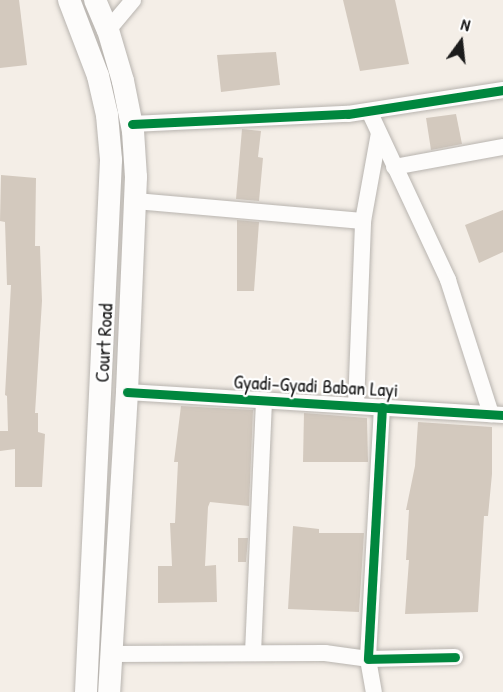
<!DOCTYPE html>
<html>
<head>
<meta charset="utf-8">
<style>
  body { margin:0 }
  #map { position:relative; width:503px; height:692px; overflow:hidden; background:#f4eee7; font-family:"Patrick Hand",sans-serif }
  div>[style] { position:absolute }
  .building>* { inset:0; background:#d3c9be }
  .roads { filter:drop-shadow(0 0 2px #b8b4af) drop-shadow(0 0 2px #b8b4af) }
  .street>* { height:16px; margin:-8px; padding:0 8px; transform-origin:8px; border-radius:8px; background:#fdfcfb }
  .secondary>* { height:22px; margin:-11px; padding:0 11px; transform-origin:11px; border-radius:11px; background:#fdfcfb }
  .cycleway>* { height:9px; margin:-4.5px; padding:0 4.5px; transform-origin:4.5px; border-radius:4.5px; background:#00873e }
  span { translate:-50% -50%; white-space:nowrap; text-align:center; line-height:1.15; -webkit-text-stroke:4.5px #fff; paint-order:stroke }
  .street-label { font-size:20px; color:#1c1c1c }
  .north { position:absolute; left:431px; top:12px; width:60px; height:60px; -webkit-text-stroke:4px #fff; paint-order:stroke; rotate:15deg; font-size:16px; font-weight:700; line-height:24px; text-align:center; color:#1c1c1c }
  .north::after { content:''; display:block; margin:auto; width:21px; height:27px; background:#1c1c1c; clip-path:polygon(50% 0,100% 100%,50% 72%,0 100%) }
</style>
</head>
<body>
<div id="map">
  <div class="building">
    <div style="clip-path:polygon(0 0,19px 0,27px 65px,0 68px)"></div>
    <div style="clip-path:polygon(343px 0,395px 0,409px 64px,360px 71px)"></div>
    <div style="clip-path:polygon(276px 52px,280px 85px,221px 92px,217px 55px)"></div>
    <div style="clip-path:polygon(456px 114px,462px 144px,431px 150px,426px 118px)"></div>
    <div style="clip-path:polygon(242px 129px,261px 131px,258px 157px,263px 158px,259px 201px,236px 199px)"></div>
    <div style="clip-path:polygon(1px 175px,36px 178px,35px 246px,40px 246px,42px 301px,35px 413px,38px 413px,38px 432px,45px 434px,42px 487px,15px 487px,15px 449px,0 451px,0 431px,8px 431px,7px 396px,5px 395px,11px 285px,7px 285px,5px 222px,0 221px)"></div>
    <div style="clip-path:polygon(503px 210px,503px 252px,479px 263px,465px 225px)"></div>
    <div style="clip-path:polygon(237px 220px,259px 222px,254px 291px,237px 291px)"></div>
    <div style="clip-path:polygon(181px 406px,253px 410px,249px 506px,210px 502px,208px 507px,205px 566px,216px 565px,217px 602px,158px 603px,158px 566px,172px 566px,170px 523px,175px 523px,178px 462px,174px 462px)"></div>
    <div style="clip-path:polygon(304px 413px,367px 418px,368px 462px,303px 462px)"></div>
    <div style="clip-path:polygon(418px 422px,492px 427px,492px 474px,488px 516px,484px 516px,478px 612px,405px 614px,409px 560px,406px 560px,409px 510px,406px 510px,415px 466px)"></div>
    <div style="clip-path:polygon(293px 526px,319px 529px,319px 533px,364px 533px,359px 612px,288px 609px)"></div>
    <div style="clip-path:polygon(238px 538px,248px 538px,246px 562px,238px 562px)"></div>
  </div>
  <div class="roads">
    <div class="street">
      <div style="left:108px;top:30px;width:39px;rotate:-50deg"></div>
      <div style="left:369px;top:111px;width:187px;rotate:64.9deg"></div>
      <div style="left:448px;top:280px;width:141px;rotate:72.2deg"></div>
      <div style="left:132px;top:124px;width:216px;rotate:-2.7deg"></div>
      <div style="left:348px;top:114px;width:157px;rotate:-8.8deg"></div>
      <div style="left:394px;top:167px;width:111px;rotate:-10.4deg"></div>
      <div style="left:135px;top:201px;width:229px;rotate:5deg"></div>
      <div style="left:127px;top:392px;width:377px;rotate:3.5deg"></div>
      <div style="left:356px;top:406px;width:185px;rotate:-87.8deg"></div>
      <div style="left:363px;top:221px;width:89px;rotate:-79.7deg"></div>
      <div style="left:382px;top:407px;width:252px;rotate:93.2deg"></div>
      <div style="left:368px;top:659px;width:87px;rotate:-1.3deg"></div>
      <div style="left:253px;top:653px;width:253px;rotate:-87.5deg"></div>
      <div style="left:111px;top:654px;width:214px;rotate:-0.3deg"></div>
      <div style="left:325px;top:653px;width:43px;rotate:7.9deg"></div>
      <div style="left:368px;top:659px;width:34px;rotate:80deg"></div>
    </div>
    <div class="secondary">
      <div style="left:69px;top:0;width:81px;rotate:69.1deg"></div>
      <div style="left:98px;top:76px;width:40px;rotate:77deg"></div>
      <div style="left:107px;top:115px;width:45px;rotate:84.9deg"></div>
      <div style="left:111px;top:160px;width:533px;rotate:92.69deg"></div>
      <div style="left:95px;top:0;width:33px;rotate:67deg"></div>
      <div style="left:108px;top:30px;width:53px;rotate:73.6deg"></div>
      <div style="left:123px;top:81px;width:51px;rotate:78.7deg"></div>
      <div style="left:133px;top:131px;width:46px;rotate:86.3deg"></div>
      <div style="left:136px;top:177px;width:215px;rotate:92.4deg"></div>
      <div style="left:127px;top:392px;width:301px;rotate:93.4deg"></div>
    </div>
  </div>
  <div class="cycleway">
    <div style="left:132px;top:124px;width:216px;rotate:-2.7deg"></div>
    <div style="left:348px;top:114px;width:157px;rotate:-8.8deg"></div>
    <div style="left:127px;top:392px;width:377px;rotate:3.5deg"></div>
    <div style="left:382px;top:407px;width:252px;rotate:93.2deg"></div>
    <div style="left:368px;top:659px;width:87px;rotate:-1.3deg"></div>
  </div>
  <div class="street-label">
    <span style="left:103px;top:343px;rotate:-87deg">Court Road</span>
    <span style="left:316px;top:385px;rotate:3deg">Gyadi-Gyadi Baban Layi</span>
  </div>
  <div class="north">N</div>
</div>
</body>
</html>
